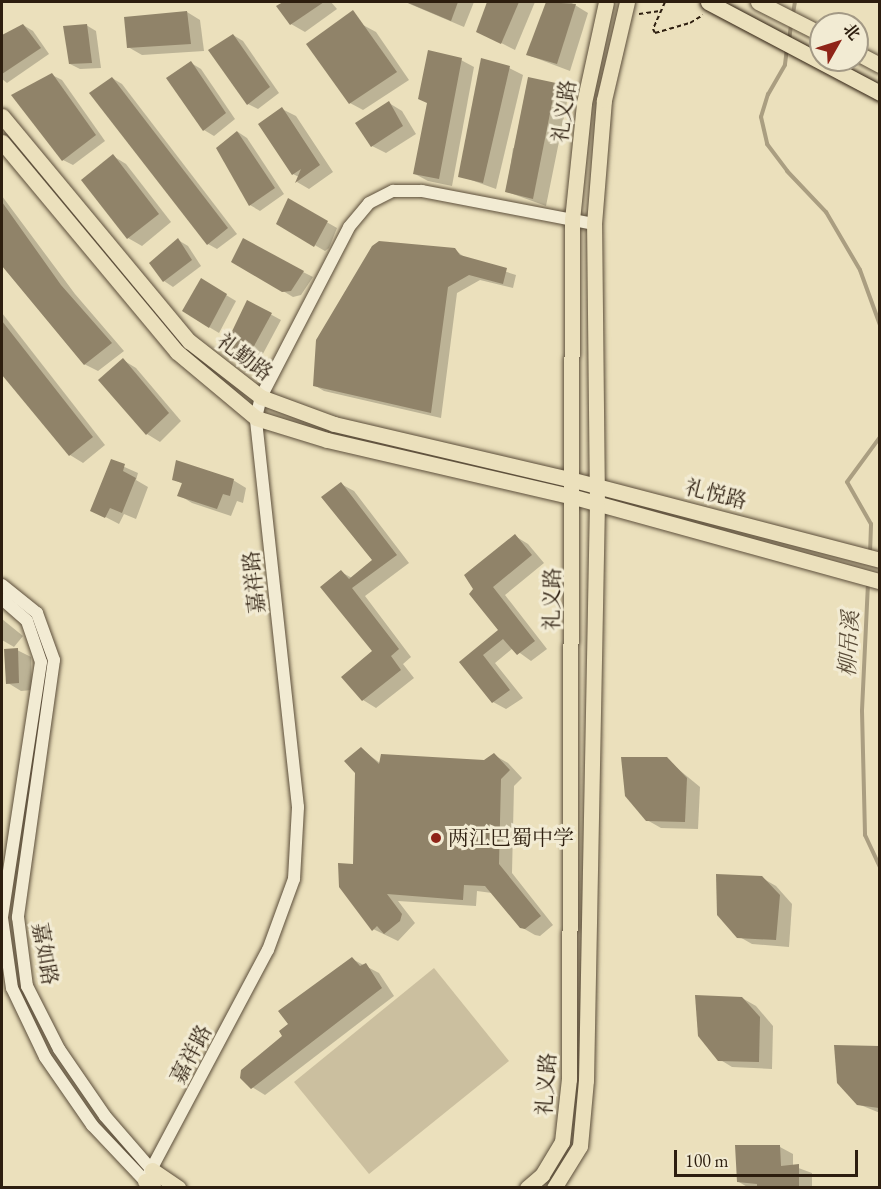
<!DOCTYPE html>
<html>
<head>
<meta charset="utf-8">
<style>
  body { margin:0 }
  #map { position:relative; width:881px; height:1189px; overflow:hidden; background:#ebe0bc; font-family:"EB Garamond","Noto Serif SC",serif }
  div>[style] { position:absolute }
  .green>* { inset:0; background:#cbbf9f }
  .shadow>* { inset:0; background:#0003 }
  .stream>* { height:4px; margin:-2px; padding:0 2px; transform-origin:2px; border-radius:2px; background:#aa9e81 }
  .building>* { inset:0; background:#908369 }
  .path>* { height:2px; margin-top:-1px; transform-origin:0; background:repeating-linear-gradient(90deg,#2d1e0f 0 4.5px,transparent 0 7.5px) }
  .roads { filter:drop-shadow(0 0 2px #5c4e3a) drop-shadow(0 0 2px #5c4e3a) }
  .minor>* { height:12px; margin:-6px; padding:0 6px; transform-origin:6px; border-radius:6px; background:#f2ebd3 }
  .major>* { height:15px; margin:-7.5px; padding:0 7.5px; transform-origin:7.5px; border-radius:7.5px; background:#ebe0bc }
  .bridges { filter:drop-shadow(0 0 2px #2d1e0f) drop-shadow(0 0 2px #2d1e0f) }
  .major-bridge>* { height:15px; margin:-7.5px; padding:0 7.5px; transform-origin:7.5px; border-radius:7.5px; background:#ebe0bc }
  .dots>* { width:16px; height:16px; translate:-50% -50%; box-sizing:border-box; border:3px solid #f2ebd3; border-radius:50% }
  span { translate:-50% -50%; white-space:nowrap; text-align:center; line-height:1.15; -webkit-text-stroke:6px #f2ebd3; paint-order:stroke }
  .street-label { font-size:21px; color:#2d1e0f }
  .poi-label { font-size:21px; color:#2d1e0f }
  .left { translate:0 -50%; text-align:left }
  .water-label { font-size:22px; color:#594b37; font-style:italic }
  .frame { position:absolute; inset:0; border:3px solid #2d1e0f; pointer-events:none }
  .north { position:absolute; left:809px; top:12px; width:60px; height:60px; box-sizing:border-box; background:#f2ebd3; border:2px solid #a39985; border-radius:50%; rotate:51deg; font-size:16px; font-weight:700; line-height:24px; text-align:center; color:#2d1e0f }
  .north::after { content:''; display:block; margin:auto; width:21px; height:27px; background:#8f2418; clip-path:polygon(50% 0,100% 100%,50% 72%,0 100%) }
  .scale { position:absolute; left:674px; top:1150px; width:184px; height:27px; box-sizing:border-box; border:3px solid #2d1e0f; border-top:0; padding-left:8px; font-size:18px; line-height:21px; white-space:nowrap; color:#2d1e0f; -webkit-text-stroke:4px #f2ebd3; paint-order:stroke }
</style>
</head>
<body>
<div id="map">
  <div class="green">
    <div style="clip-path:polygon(434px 968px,509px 1061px,369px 1174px,294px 1082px)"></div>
  </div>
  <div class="shadow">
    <div style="clip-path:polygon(285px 2px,331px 2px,337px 9px,305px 32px,291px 24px,278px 6px)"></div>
    <div style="clip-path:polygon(405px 2px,474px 2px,464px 27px)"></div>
    <div style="clip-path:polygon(489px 2px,535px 2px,515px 50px,478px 31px)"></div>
    <div style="clip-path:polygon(547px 2px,570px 2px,588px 13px,570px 71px,528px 55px)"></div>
    <div style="clip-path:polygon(187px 12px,200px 20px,204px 51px,142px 55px,128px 47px)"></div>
    <div style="clip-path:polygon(23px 25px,33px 31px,49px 54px,7px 83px,2px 79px,2px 37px)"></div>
    <div style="clip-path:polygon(86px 25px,96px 31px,101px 68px,80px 69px,70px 64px)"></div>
    <div style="clip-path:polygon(363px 25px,376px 32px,409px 80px,363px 110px,350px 103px)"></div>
    <div style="clip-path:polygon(233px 35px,243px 41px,279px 93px,258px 109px,248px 104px)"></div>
    <div style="clip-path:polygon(461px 60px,474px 67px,452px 186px,428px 181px,415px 174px)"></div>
    <div style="clip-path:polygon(191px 63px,201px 69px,235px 119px,214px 136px,204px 130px,168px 78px)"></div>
    <div style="clip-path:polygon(509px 68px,523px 75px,496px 189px,460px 176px)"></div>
    <div style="clip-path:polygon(52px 75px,62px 80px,105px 141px,73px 165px,63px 160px)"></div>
    <div style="clip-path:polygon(112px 78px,122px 84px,237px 234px,217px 249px,208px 244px)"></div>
    <div style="clip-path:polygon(555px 85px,569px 92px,546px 206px,507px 192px,513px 148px,517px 149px)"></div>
    <div style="clip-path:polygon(389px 103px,402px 111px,416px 134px,386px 153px,372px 146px)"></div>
    <div style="clip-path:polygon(282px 109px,296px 116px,333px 172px,309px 189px,297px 182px,299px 177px,293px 174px)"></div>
    <div style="clip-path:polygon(238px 132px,247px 138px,284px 194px,260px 211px,250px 205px,218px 148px)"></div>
    <div style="clip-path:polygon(113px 156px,126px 164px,171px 222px,142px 246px,128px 238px,83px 180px)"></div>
    <div style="clip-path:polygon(2px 196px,75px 294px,124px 351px,98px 371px,84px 364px,2px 263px)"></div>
    <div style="clip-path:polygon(288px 200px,337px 228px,329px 248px,325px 251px,278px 224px)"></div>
    <div style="clip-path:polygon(178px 240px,188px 246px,201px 266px,173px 287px,164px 281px)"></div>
    <div style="clip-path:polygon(455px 250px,467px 259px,516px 275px,513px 288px,480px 280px,457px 293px,441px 418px,324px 391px,314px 385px)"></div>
    <div style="clip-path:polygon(233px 261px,303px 272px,313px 277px,301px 295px,293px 297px)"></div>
    <div style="clip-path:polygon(201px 280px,236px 301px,219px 333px,209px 327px)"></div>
    <div style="clip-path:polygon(248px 302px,281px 320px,258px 363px,227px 345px)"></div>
    <div style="clip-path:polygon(2px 313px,105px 445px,83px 463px,70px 455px,2px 371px)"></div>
    <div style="clip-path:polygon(123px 360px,136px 368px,181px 421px,160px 442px,147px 434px)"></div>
    <div style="clip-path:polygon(111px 461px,138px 473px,136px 480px,148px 487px,136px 519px,124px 514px,119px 524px,92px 510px)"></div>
    <div style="clip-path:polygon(173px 479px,233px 480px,246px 488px,243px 503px,237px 501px,231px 516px,192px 503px,179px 495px,183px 484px)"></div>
    <div style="clip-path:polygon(341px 484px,354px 491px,409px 563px,365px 596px,411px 657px,403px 664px,414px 678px,376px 708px,363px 700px,374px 651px,341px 572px,352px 578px,374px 560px)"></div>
    <div style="clip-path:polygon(515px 536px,528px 544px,544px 563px,505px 595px,547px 649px,531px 661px,513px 648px,495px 663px,523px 698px,506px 709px,493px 702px,461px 662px,500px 630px,471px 594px)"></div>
    <div style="clip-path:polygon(2px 619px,23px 636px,14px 647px,2px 640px)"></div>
    <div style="clip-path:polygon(17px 650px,31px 657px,32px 690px,21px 691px,8px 683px)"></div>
    <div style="clip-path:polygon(361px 749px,380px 763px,484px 762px,494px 755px,508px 763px,522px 778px,514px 786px,512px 873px,553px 925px,540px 936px,535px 935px,521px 927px,492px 893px,477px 891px,476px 906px,398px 901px,415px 923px,398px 941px,373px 929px,355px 865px)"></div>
    <div style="clip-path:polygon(666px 759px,700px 787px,698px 829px,661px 828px,647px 820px)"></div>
    <div style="clip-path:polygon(762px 878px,776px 886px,792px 904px,789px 947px,752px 944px,738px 936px)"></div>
    <div style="clip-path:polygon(352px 959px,379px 973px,394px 996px,265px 1095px,252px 1087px,284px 1037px)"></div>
    <div style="clip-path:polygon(742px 998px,756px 1006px,773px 1026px,772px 1069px,732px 1067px,719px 1059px)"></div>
    <div style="clip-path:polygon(836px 1047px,880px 1048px,880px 1113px,858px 1104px)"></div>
    <div style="clip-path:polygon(780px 1147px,793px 1154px,793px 1166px,812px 1173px,812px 1188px,749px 1188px,739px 1182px)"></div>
  </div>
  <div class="stream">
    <div style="left:793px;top:14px;width:12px;rotate:-81deg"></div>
    <div style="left:789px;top:41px;width:16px;rotate:-83deg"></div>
    <div style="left:787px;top:48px;width:17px;rotate:97deg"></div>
    <div style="left:785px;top:65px;width:34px;rotate:120deg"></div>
    <div style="left:768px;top:94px;width:24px;rotate:107deg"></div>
    <div style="left:761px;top:117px;width:28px;rotate:77deg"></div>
    <div style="left:767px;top:144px;width:34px;rotate:53deg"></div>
    <div style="left:787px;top:171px;width:57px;rotate:46.4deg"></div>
    <div style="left:826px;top:212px;width:67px;rotate:59.6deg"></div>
    <div style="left:860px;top:270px;width:59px;rotate:70deg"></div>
    <div style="left:870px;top:554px;width:30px;rotate:-88deg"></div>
    <div style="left:871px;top:524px;width:48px;rotate:-119.7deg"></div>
    <div style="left:847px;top:482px;width:56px;rotate:-53.7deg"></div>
    <div style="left:868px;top:583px;width:128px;rotate:92.7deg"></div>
    <div style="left:862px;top:711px;width:124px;rotate:88.6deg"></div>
    <div style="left:865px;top:835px;width:35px;rotate:65deg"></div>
  </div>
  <div class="building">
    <div style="clip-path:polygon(283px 2px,324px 2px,290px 25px,276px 6px)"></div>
    <div style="clip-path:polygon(406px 2px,458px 2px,451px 21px)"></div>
    <div style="clip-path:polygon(487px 2px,519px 2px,501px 44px,476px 32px)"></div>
    <div style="clip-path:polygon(546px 2px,576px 4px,557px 64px,526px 55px)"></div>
    <div style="clip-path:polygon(353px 10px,397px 72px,349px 104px,306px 44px)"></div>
    <div style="clip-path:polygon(187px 11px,191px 44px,127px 48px,124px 17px)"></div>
    <div style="clip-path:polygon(23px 24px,41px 48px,2px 74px,2px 35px)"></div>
    <div style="clip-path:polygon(87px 24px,92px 63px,69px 64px,63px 26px)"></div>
    <div style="clip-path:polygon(233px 34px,270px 87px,247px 105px,208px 50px)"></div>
    <div style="clip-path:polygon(428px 50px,462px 58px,439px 179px,413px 174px,427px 103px,418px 99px)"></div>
    <div style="clip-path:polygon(481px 58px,510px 66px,483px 183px,458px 177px)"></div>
    <div style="clip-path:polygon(191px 61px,226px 113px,203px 131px,166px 78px)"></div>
    <div style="clip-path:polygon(52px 73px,96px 135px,62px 161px,11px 95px)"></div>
    <div style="clip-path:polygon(112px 77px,228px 228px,207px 245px,89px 93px)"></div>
    <div style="clip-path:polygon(528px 77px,556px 83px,533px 199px,505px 192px)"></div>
    <div style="clip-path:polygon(389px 101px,403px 126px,371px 147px,355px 123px)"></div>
    <div style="clip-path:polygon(282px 107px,320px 165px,295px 183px,301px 169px,292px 175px,258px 124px)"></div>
    <div style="clip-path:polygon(237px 131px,275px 188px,249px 206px,216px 148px)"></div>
    <div style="clip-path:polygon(113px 154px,159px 214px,127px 239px,81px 180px)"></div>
    <div style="clip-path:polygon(288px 198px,328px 221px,314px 247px,276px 224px)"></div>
    <div style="clip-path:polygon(2px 202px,61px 285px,112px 343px,84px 365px,2px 266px)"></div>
    <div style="clip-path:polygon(178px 238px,192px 260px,163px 282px,149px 263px)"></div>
    <div style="clip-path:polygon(243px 238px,304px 271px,291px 291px,282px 292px,231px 262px)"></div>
    <div style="clip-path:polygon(379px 241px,455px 248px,460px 255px,507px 268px,503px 284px,469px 275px,448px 287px,431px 413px,313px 386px,316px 340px,372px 246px)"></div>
    <div style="clip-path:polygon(201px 278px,227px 294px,209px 328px,182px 311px)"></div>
    <div style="clip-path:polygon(247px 300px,272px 313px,247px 359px,225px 346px)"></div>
    <div style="clip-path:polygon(2px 321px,93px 437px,69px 456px,2px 375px)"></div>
    <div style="clip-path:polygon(123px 358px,169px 413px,146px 435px,98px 380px)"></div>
    <div style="clip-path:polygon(111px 459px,125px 464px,123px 471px,136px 478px,122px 513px,110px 508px,105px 518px,90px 511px)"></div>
    <div style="clip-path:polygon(176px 460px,234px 479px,230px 496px,223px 494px,217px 509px,177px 496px,182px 483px,172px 480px)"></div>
    <div style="clip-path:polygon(341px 482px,397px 555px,352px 588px,399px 649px,391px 656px,401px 670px,362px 701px,341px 677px,372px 651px,320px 587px,341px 570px,349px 579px,372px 560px,321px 497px)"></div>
    <div style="clip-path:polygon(515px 534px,532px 555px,493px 587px,535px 641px,517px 655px,503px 639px,483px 655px,510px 690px,492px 703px,459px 662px,498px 630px,469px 594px,473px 589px,464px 575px)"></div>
    <div style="clip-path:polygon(18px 648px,19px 683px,6px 684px,4px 649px)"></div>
    <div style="clip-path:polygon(361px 747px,379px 764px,381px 754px,484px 760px,494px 753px,510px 770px,501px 779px,499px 864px,541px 916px,525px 929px,520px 928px,485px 886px,464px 885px,463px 900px,387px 894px,402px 914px,400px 921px,384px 934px,377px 926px,372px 931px,339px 887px,338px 863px,353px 864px,355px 773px,344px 761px)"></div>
    <div style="clip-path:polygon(621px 757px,667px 757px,687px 778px,685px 822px,646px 821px,625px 796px)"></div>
    <div style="clip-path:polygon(716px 874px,762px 876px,780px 895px,776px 940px,737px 938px,717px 915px)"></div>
    <div style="clip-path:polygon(352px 957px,360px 966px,366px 963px,382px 988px,251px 1089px,240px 1078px,241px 1070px,282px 1036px,279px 1031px,288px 1024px,278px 1011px)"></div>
    <div style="clip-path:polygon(695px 995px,742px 997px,760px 1017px,759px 1062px,718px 1061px,698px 1036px)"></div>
    <div style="clip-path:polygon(834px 1045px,879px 1046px,879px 1108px,857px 1105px,837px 1083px)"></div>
    <div style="clip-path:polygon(735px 1145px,780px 1145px,781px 1166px,799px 1164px,799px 1188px,757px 1188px,757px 1184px,737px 1182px)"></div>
  </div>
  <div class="path">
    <div style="left:665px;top:2px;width:30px;rotate:114deg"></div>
    <div style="left:653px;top:29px;width:4px;rotate:63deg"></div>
    <div style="left:655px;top:33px;width:36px;rotate:-16deg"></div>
    <div style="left:690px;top:23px;width:15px;rotate:-32deg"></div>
    <div style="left:639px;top:14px;width:21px;rotate:-8deg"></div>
  </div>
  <div class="roads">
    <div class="minor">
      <div style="left:2px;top:585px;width:45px;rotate:38.7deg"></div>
      <div style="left:37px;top:613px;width:50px;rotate:70.1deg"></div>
      <div style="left:54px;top:660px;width:260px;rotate:98deg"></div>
      <div style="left:18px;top:917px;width:70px;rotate:82.6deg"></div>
      <div style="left:27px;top:986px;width:71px;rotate:63.1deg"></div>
      <div style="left:59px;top:1049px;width:81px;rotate:55.5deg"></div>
      <div style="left:105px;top:1116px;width:72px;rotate:49deg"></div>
      <div style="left:2px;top:599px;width:33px;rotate:41deg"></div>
      <div style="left:27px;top:621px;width:43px;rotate:71.1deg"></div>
      <div style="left:41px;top:662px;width:259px;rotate:98.7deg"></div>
      <div style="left:2px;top:918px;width:71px;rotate:81.9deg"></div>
      <div style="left:12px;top:988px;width:76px;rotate:64.4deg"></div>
      <div style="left:45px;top:1057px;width:83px;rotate:55.3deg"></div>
      <div style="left:92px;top:1125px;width:77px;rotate:46.6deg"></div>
      <div style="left:145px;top:1181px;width:262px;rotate:-62deg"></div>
      <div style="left:268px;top:950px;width:76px;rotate:-69.9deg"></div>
      <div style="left:294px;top:879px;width:72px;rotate:-86.8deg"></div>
      <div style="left:298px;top:807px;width:391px;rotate:-96.2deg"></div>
      <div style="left:256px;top:418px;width:22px;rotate:-77deg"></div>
      <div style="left:261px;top:397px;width:191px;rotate:-62.6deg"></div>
      <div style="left:349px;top:227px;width:31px;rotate:-50deg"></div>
      <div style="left:369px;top:203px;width:27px;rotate:-27deg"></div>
      <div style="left:393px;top:191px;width:29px"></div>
      <div style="left:422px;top:191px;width:175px;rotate:10.9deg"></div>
    </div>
    <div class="major">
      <div style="left:758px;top:2px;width:71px;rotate:26.9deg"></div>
      <div style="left:857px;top:53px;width:26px;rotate:28deg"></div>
      <div style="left:2px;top:116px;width:293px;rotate:50.3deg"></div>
      <div style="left:189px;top:341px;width:91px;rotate:37.9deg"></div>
      <div style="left:261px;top:397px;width:78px;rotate:20.3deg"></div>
      <div style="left:334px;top:424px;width:245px;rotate:13.2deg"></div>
      <div style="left:573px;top:480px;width:317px;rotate:14.6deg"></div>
      <div style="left:2px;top:142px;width:273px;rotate:50.2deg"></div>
      <div style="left:177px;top:352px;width:103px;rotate:39.9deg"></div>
      <div style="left:256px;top:418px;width:74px;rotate:17.2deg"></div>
      <div style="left:327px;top:440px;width:253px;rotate:13deg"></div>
      <div style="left:574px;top:497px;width:317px;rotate:15.4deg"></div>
      <div style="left:152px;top:1170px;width:32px;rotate:34deg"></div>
      <div style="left:145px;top:1181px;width:11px;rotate:38deg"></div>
      <div style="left:527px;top:1188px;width:20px;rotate:-41deg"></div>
      <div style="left:542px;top:1175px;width:39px;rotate:-59deg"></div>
      <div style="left:562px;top:1142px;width:63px;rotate:-83.7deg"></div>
      <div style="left:569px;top:1079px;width:859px;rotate:-89.8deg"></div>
      <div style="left:572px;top:220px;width:118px;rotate:-84.1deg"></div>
      <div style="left:584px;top:103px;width:103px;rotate:-77.7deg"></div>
      <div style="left:554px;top:1188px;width:49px;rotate:-58.2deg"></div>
      <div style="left:580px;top:1146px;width:66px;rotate:-84.8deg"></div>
      <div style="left:586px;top:1080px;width:576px;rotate:-88.91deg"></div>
      <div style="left:597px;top:504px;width:280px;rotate:-90.6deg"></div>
      <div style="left:594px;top:224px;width:124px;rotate:-85.4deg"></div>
      <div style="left:604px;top:100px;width:101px;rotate:-76.8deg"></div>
    </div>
  </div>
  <div class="bridges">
    <div class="major-bridge">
      <div style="left:708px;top:2px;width:195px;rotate:27.9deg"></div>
    </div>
  </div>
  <div class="dots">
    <div style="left:436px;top:838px;background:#8f2418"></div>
  </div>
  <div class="street-label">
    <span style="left:564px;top:111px;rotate:-82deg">礼义路</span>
    <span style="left:245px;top:357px;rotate:37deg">礼勤路</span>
    <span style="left:716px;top:494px;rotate:14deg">礼悦路</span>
    <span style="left:254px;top:582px;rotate:-96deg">嘉祥路</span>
    <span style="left:552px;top:599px;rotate:-89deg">礼义路</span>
    <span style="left:45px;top:954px;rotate:80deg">嘉如路</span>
    <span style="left:191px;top:1054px;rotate:-62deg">嘉祥路</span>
    <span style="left:546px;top:1084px;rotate:-86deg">礼义路</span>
  </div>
  <div class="poi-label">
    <span class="left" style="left:448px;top:838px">两江巴蜀中学</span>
  </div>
  <div class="water-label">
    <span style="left:849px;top:644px;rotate:-87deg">柳吊溪</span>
  </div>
  <div class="frame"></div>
  <div class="north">北</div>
  <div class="scale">100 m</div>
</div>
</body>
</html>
